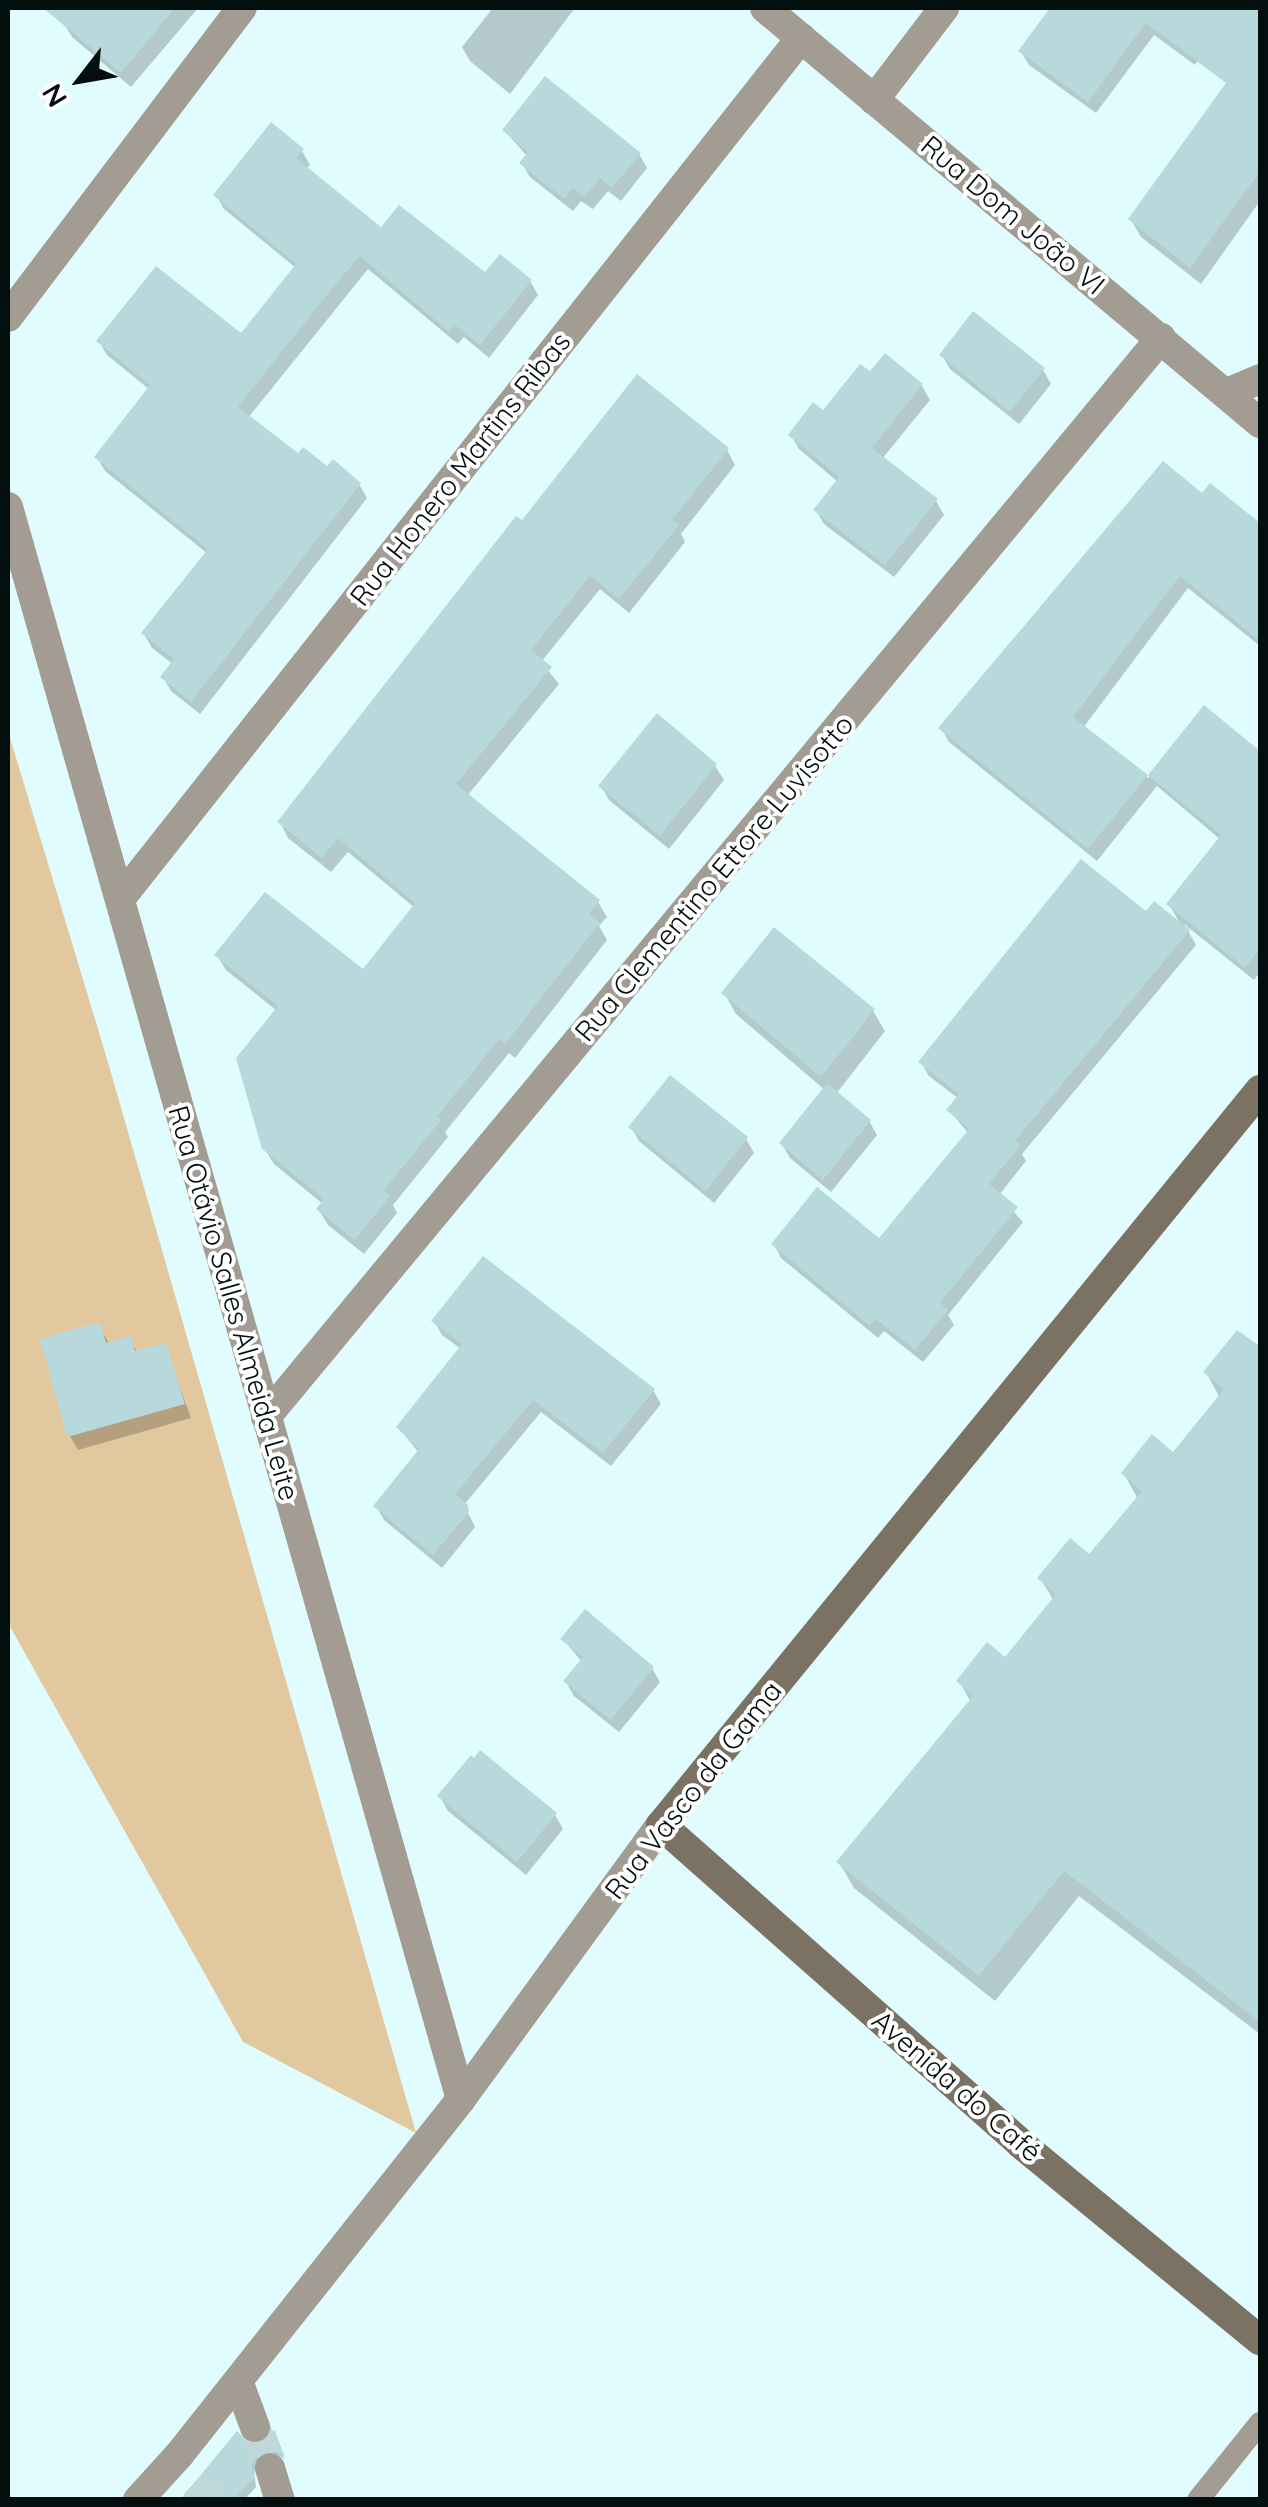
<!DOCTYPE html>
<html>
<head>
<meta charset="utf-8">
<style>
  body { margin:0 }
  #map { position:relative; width:1268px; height:2507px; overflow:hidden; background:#e0fcfe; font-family:Quicksand,sans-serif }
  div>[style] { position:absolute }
  .green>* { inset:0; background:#e2c89e }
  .shadow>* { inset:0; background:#0003 }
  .building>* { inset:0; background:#b7d9dc }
  .street-tunnel>* { height:30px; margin-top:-15px; transform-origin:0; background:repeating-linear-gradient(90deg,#bfd8da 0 30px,transparent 0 45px) }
  .lane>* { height:22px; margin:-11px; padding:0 11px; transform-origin:11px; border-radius:11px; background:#a39c92 }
  .street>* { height:30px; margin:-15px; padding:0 15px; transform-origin:15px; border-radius:15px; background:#a39c92 }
  .secondary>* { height:30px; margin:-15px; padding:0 15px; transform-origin:15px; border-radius:15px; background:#7b7263 }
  span { translate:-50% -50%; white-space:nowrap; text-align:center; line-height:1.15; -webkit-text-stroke:8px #fff; paint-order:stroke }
  .street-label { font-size:28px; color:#030e0f }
  .frame { position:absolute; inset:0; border:10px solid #030e0f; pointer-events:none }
  .north { position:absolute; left:30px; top:30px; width:100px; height:100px; -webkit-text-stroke:8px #fff; paint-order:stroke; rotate:239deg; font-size:28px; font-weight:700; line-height:40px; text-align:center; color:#030e0f }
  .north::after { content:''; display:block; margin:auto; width:35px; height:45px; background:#030e0f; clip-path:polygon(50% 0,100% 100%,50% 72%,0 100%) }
</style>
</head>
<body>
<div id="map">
  <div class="green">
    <div style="clip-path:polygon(8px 731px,107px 1059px,416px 2133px,243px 2042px,8px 1623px)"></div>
  </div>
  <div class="shadow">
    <div style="clip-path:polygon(70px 8px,198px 8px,131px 87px,72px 37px,63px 22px,72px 10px)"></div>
    <div style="clip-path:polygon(493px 8px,575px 8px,510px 94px,470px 61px,462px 47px)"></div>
    <div style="clip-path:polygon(1054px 8px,1229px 8px,1195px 65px,1154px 35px,1096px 113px,1029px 65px,1021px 52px)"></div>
    <div style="clip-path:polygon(1260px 41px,1260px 201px,1201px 284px,1141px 237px,1131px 220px)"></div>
    <div style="clip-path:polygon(505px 131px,639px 154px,647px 168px,621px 201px,608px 191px,593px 209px,581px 201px,573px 211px,530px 177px,522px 163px,527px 156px)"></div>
    <div style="clip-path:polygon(302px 151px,310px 165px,306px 169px,382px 231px,485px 275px,530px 281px,538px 295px,489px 358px,464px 337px,458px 344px,368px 269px,248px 418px,298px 456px,359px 484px,367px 498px,200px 714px,171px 691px,163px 677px,173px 664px,152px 648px,144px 634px,208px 554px,105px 471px,97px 457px,150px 390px,107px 355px,99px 342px,242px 336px,296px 268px,224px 209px,216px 195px)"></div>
    <div style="clip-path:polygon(942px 355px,1043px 370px,1051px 384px,1019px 424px,950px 369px)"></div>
    <div style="clip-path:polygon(885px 357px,922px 386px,930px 400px,882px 459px,936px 501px,944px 515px,894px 577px,824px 524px,816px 510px,838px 482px,799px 449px,791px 435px,871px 375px)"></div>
    <div style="clip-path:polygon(727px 450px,735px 465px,681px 534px,685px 542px,629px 613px,600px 589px,541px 662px,559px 684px,467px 796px,598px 902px,607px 917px,599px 926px,607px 940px,515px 1058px,509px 1053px,445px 1132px,448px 1137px,393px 1205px,397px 1213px,364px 1254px,328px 1225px,319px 1210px,323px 1204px,274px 1164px,264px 1148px,277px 1011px,226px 970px,217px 955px,363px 972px,415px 908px,348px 852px,331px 872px,288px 838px,280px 822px,522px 524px)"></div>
    <div style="clip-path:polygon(1211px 486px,1260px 526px,1260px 646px,1188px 588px,1083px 728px,1148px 778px,1204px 708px,1240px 771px,1260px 787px,1260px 972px,1254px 980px,1184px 924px,1196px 945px,1022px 1154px,1026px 1161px,999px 1195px,1023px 1222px,948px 1315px,954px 1325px,923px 1362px,884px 1331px,878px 1338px,781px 1258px,774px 1244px,879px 1241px,969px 1134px,949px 1110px,959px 1099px,929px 1076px,921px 1062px,1146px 914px,1181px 925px,1169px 904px,1221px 840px,1157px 786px,1097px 861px,949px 742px,941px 728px)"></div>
    <div style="clip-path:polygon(715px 766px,724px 780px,669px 849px,609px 800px,601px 786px)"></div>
    <div style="clip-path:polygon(724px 993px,873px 1011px,885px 1031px,836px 1094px,869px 1121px,877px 1135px,831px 1192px,790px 1158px,782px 1144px,825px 1090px,736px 1014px)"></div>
    <div style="clip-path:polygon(631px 1127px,746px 1139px,754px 1153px,714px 1203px,639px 1141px)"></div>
    <div style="clip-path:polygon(434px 1321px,653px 1390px,661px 1404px,611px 1466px,541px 1412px,464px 1505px,475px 1527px,442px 1568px,384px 1520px,376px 1506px,419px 1453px,399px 1428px,461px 1349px,442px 1335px)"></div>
    <div style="clip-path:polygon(99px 1325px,109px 1344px,129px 1339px,138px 1353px,165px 1346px,191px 1418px,78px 1450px,70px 1436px)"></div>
    <div style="clip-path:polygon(1260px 1349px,1260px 2034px,1079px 1896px,995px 2001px,854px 1888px,839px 1862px,971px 1702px,959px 1681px,1005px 1661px,1054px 1601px,1040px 1578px,1090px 1558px,1138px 1499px,1124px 1474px,1173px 1455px,1220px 1398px,1206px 1372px)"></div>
    <div style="clip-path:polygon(563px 1639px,652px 1668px,660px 1682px,619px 1732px,574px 1696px,566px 1682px,582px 1662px)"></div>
    <div style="clip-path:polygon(440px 1797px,555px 1815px,563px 1829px,526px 1875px,448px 1811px)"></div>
    <div style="clip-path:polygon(276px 2439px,284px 2459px,278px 2455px,260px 2461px,254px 2473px,256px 2487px,244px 2500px,184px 2500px,252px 2448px)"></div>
  </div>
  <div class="building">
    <div style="clip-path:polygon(43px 8px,175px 8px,121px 73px)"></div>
    <div style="clip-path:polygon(1050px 8px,1260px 8px,1260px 171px,1190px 268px,1128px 219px,1226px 83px,1146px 23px,1088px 102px,1018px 51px)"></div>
    <div style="clip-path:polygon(545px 76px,641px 153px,612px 188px,600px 178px,584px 197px,573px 188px,564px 199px,519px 163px,528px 152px,502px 130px)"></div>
    <div style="clip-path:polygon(271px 122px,304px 149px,296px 158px,381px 227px,399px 205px,485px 272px,500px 254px,532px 280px,480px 345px,455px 325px,449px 332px,360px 256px,330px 291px,238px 407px,298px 453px,303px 447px,327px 466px,333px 459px,361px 483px,191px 702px,160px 677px,174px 659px,141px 633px,208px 549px,94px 457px,150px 385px,96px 341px,156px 266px,241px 333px,296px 264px,213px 195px)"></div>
    <div style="clip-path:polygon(973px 311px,1045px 368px,1010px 412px,939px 355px)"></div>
    <div style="clip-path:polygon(885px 353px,923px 384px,872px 448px,938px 499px,885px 565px,813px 510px,839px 477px,788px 435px,813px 402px,823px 410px,860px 364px,870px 371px)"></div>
    <div style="clip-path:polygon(637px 374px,729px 448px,672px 520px,679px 525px,619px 599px,590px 576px,531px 650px,552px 667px,456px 784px,600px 900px,589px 914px,600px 923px,505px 1044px,499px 1039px,437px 1117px,441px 1120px,384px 1190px,390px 1196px,355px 1240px,316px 1209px,324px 1199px,262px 1149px,236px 1058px,278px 1006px,214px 955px,265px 892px,363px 969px,415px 903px,338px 838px,322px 858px,277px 822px,516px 516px,522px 520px)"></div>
    <div style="clip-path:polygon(1163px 461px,1202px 493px,1210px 483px,1260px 523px,1260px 641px,1180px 576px,1073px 717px,1148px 775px,1088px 849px,938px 728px)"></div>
    <div style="clip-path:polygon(1204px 705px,1260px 751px,1260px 948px,1245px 968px,1166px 904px,1221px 835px,1148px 775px)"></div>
    <div style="clip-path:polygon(657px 713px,717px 764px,660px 836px,598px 786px)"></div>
    <div style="clip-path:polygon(1081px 859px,1146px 911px,1154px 901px,1190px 930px,1015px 1141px,1020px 1146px,989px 1184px,1018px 1207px,940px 1303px,948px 1310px,915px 1350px,876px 1319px,870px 1326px,771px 1244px,817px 1187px,879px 1238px,969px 1129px,946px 1110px,959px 1094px,918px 1062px)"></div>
    <div style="clip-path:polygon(774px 927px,875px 1009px,821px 1077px,721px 993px)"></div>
    <div style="clip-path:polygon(670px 1075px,748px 1137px,706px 1191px,628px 1127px)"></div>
    <div style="clip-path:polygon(827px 1083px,871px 1120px,823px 1180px,779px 1143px)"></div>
    <div style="clip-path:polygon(483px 1256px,655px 1389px,603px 1453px,533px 1400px,455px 1494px,468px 1505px,469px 1512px,433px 1555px,373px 1506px,419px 1449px,396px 1427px,462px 1344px,431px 1321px)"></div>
    <div style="clip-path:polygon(100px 1322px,106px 1343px,131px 1336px,135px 1351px,166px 1343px,185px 1404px,67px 1437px,40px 1339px)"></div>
    <div style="clip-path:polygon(1237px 1330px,1260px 1346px,1260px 2022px,1064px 1871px,979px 1976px,836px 1862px,973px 1696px,956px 1681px,987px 1642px,1005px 1657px,1056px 1594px,1037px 1578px,1070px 1538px,1089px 1554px,1142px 1491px,1121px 1473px,1152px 1434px,1173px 1452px,1224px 1389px,1203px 1372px)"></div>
    <div style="clip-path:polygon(585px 1609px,654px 1667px,611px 1720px,563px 1681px,583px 1657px,560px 1639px)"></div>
    <div style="clip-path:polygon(480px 1750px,557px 1813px,517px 1862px,437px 1796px,471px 1755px,474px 1758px)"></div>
    <div style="clip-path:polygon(274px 2429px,285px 2457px,273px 2450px,257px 2455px,252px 2465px,254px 2479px,232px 2500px,180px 2500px,237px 2431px,253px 2446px,269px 2440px)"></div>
  </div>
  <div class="street-tunnel">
    <div style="left:255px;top:2427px;width:44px;rotate:69.9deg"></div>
    <div style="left:194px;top:2483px;width:25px;rotate:43deg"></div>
  </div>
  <div class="lane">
    <div style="left:1198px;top:2500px;width:99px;rotate:-51.2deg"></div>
  </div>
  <div class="street">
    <div style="left:765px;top:8px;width:646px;rotate:39.98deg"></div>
    <div style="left:874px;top:100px;width:116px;rotate:-52.7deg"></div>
    <div style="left:8px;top:317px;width:388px;rotate:-52.9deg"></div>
    <div style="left:1227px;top:393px;width:36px;rotate:-23deg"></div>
    <div style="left:8px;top:507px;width:1655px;rotate:74.12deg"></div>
    <div style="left:120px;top:899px;width:1098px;rotate:-51.66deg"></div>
    <div style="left:266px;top:1417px;width:1402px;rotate:-50.33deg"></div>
    <div style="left:238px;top:2381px;width:49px;rotate:69.7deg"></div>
    <div style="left:270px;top:2468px;width:34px;rotate:73deg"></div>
    <div style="left:138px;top:2500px;width:61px;rotate:-47.7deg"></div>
    <div style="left:179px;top:2455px;width:454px;rotate:-51.6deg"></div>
    <div style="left:461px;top:2099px;width:339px;rotate:-53.9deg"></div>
  </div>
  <div class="secondary">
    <div style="left:1260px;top:1090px;width:948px;rotate:129.18deg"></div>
    <div style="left:661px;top:1825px;width:481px;rotate:41.5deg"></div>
    <div style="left:1021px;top:2144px;width:309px;rotate:39.4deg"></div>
  </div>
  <div class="street-label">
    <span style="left:1013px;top:215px;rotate:40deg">Rua Dom João VI</span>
    <span style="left:460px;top:469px;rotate:-52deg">Rua Honero Martins Ribas</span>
    <span style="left:714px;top:878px;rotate:-50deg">Rua Clementino Ettore Luvisotto</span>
    <span style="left:234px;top:1303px;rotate:74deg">Rua Otávio Salles Almeida Leite</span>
    <span style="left:693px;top:1790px;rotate:-52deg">Rua Vasco da Gama</span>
    <span style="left:957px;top:2086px;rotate:41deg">Avenida do Café</span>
  </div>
  <div class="frame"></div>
  <div class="north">N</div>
</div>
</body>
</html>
